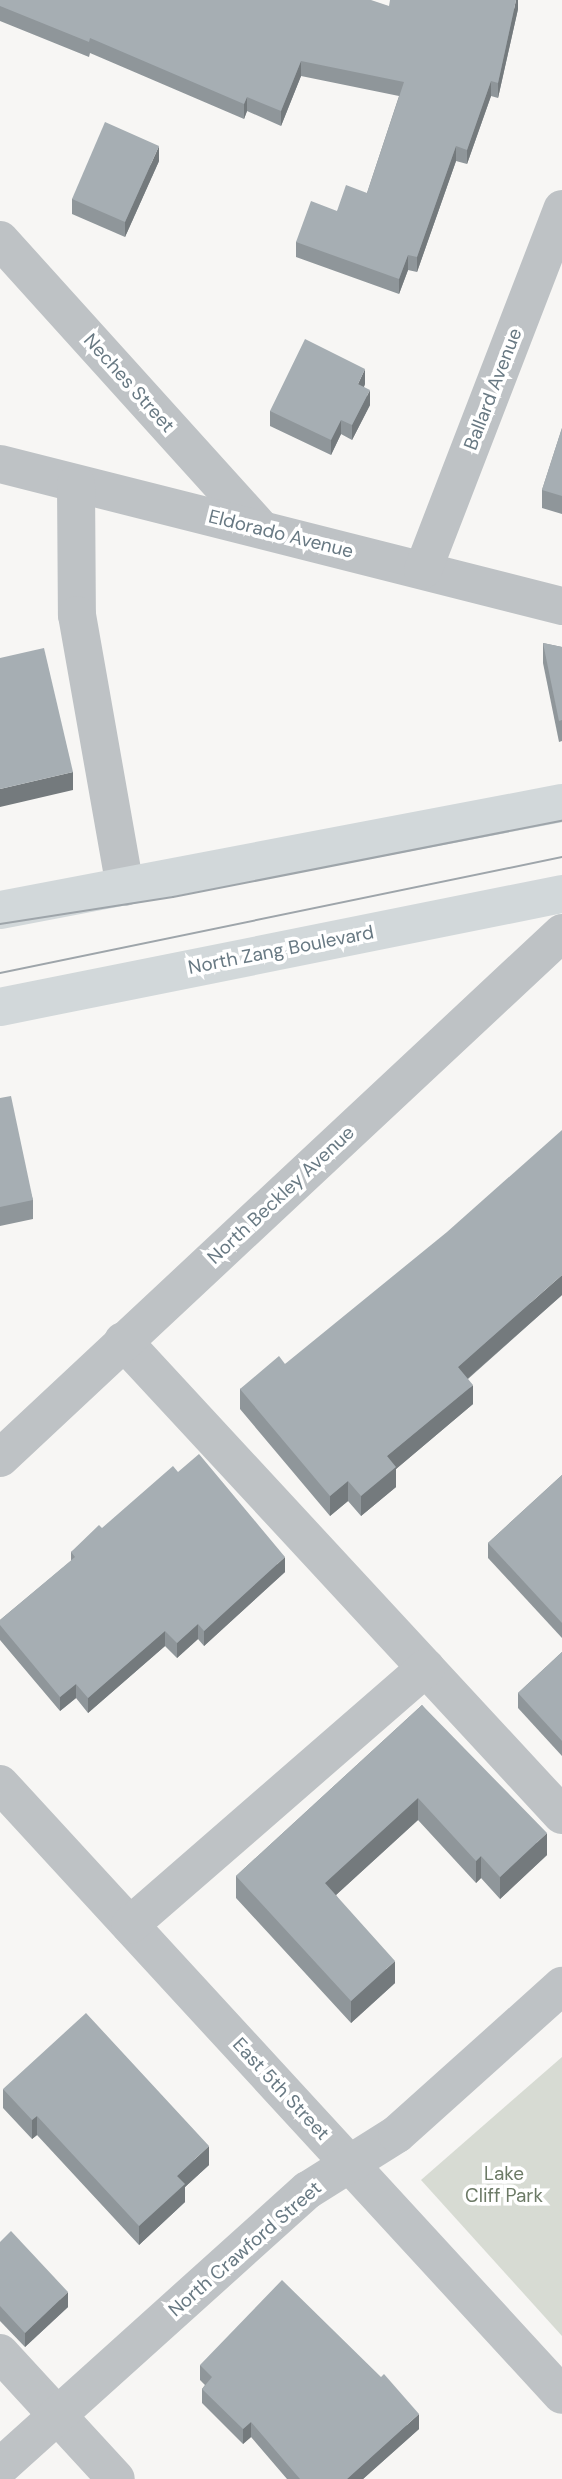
<!DOCTYPE html>
<html>
<head>
<meta charset="utf-8">
<style>
  body { margin:0 }
  #map { position:relative; width:562px; height:2479px; overflow:hidden; background:#f7f6f4; font-family:"DM Sans",sans-serif }
  div>[style] { position:absolute }
  .green>* { inset:0; background:#d7dbd3 }
  .minor>* { height:38px; margin:-19px; padding:0 19px; transform-origin:19px; border-radius:19px; background:#bec2c5 }
  .major>* { height:38px; margin:-19px; padding:0 19px; transform-origin:19px; border-radius:19px; background:#d2d8da }
  .tram>* { height:2px; margin:-1px; padding:0 1px; transform-origin:1px; border-radius:1px; background:#9ea5aa }
  .wall>* { inset:0; background:#8f969a }
  .shaded-wall>* { inset:0; background:#747a7d }
  .building>* { inset:0; background:#a6aeb3 }
  span { translate:-50% -50%; white-space:nowrap; text-align:center; line-height:1.15; -webkit-text-stroke:7px #fff; paint-order:stroke }
  .street-label { font-size:19px; color:#687983 }
  .park-label { font-size:19px; color:#6c7a66 }
</style>
</head>
<body>
<div id="map">
  <div class="green">
    <div style="clip-path:polygon(562px 2057px,562px 2336px,421px 2180px)"></div>
  </div>
  <div class="minor">
    <div style="left:0;top:240px;width:387px;rotate:47.9deg"></div>
    <div style="left:0;top:464px;width:580px;rotate:14.18deg"></div>
    <div style="left:76px;top:484px;width:131px;rotate:89.6deg"></div>
    <div style="left:77px;top:615px;width:276px;rotate:80deg"></div>
    <div style="left:423px;top:570px;width:387px;rotate:-68.9deg"></div>
    <div style="left:123px;top:1341px;width:646px;rotate:47.2deg"></div>
    <div style="left:0;top:1458px;width:769px;rotate:-43.05deg"></div>
    <div style="left:0;top:1784px;width:830px;rotate:47.39deg"></div>
    <div style="left:130px;top:1925px;width:392px;rotate:-41deg"></div>
    <div style="left:0;top:2353px;width:171px;rotate:47.4deg"></div>
    <div style="left:0;top:2467px;width:414px;rotate:-42deg"></div>
    <div style="left:308px;top:2190px;width:105px;rotate:-32.2deg"></div>
    <div style="left:397px;top:2134px;width:222px;rotate:-41.9deg"></div>
  </div>
  <div class="major">
    <div style="left:0;top:910px;width:572px;rotate:-10.78deg"></div>
    <div style="left:0;top:1007px;width:573px;rotate:-11.37deg"></div>
  </div>
  <div class="tram">
    <div style="left:0;top:924px;width:175px;rotate:-8.9deg"></div>
    <div style="left:173px;top:897px;width:396px;rotate:-11.1deg"></div>
    <div style="left:0;top:973px;width:574px;rotate:-11.66deg"></div>
  </div>
  <div class="wall">
    <div style="clip-path:polygon(0 0,389px 6px,518px 9px,498px 98px,491px 96px,467px 164px,456px 161px,417px 272px,408px 270px,399px 294px,296px 257px,296px 242px,337px 211px,367px 193px,399px 96px,301px 76px,281px 126px,247px 111px,244px 119px,90px 53px,89px 57px,0 21px)"></div>
    <div style="clip-path:polygon(159px 161px,125px 237px,72px 214px,72px 199px)"></div>
    <div style="clip-path:polygon(365px 384px,364px 387px,370px 405px,352px 440px,341px 434px,331px 455px,270px 426px,270px 411px)"></div>
    <div style="clip-path:polygon(562px 428px,562px 514px,542px 508px,542px 490px)"></div>
    <div style="clip-path:polygon(543px 643px,562px 647px,562px 741px,559px 742px,543px 663px)"></div>
    <div style="clip-path:polygon(0 1098px,33px 1200px,33px 1219px,0 1226px)"></div>
    <div style="clip-path:polygon(562px 1295px,468px 1379px,473px 1404px,396px 1469px,396px 1487px,361px 1516px,348px 1501px,330px 1516px,240px 1409px,240px 1389px,285px 1364px)"></div>
    <div style="clip-path:polygon(178px 1472px,285px 1572px,204px 1646px,198px 1639px,177px 1658px,165px 1646px,88px 1713px,76px 1698px,60px 1711px,0 1640px,0 1620px,71px 1561px,71px 1552px)"></div>
    <div style="clip-path:polygon(562px 1475px,562px 1638px,488px 1558px,488px 1543px)"></div>
    <div style="clip-path:polygon(562px 1652px,562px 1756px,518px 1708px,518px 1693px)"></div>
    <div style="clip-path:polygon(422px 1705px,547px 1855px,500px 1899px,481px 1878px,476px 1883px,418px 1820px,336px 1895px,395px 1983px,351px 2023px,236px 1898px,236px 1876px)"></div>
    <div style="clip-path:polygon(3px 2089px,209px 2165px,185px 2187px,185px 2202px,139px 2245px,37px 2135px,32px 2139px,3px 2108px)"></div>
    <div style="clip-path:polygon(0 2242px,68px 2307px,25px 2347px,0 2321px)"></div>
    <div style="clip-path:polygon(200px 2365px,419px 2429px,363px 2479px,287px 2479px,251px 2437px,243px 2444px,202px 2403px,202px 2389px,205px 2385px,200px 2380px)"></div>
  </div>
  <div class="shaded-wall">
    <div style="clip-path:polygon(516px 0,518px 0,518px 9px,498px 98px,498px 83px)"></div>
    <div style="clip-path:polygon(301px 61px,301px 76px,281px 126px,281px 111px)"></div>
    <div style="clip-path:polygon(491px 81px,491px 96px,467px 164px,467px 150px)"></div>
    <div style="clip-path:polygon(247px 97px,247px 111px,244px 119px,244px 104px)"></div>
    <div style="clip-path:polygon(159px 146px,159px 161px,125px 237px,125px 222px)"></div>
    <div style="clip-path:polygon(456px 146px,456px 161px,417px 272px,417px 257px)"></div>
    <div style="clip-path:polygon(408px 255px,408px 270px,399px 294px,399px 279px)"></div>
    <div style="clip-path:polygon(365px 369px,365px 384px,358px 399px,358px 384px)"></div>
    <div style="clip-path:polygon(370px 390px,370px 405px,352px 440px,352px 425px)"></div>
    <div style="clip-path:polygon(341px 420px,341px 434px,331px 455px,331px 440px)"></div>
    <div style="clip-path:polygon(73px 772px,73px 790px,0 807px,0 789px)"></div>
    <div style="clip-path:polygon(562px 1275px,562px 1295px,458px 1387px,458px 1367px)"></div>
    <div style="clip-path:polygon(473px 1385px,473px 1404px,396px 1469px,396px 1487px,361px 1516px,361px 1496px,387px 1456px)"></div>
    <div style="clip-path:polygon(348px 1481px,348px 1501px,330px 1516px,330px 1496px)"></div>
    <div style="clip-path:polygon(285px 1557px,285px 1572px,204px 1646px,204px 1631px)"></div>
    <div style="clip-path:polygon(198px 1624px,198px 1639px,177px 1658px,177px 1643px)"></div>
    <div style="clip-path:polygon(165px 1631px,165px 1646px,88px 1713px,88px 1698px)"></div>
    <div style="clip-path:polygon(76px 1684px,76px 1698px,60px 1711px,60px 1697px)"></div>
    <div style="clip-path:polygon(418px 1798px,418px 1820px,325px 1905px,325px 1883px)"></div>
    <div style="clip-path:polygon(547px 1833px,547px 1855px,500px 1899px,500px 1877px)"></div>
    <div style="clip-path:polygon(481px 1856px,481px 1878px,476px 1883px,476px 1861px)"></div>
    <div style="clip-path:polygon(395px 1961px,395px 1983px,351px 2023px,351px 2001px)"></div>
    <div style="clip-path:polygon(37px 2116px,37px 2135px,32px 2139px,32px 2120px)"></div>
    <div style="clip-path:polygon(209px 2146px,209px 2165px,185px 2187px,185px 2202px,139px 2245px,139px 2226px,177px 2176px)"></div>
    <div style="clip-path:polygon(68px 2292px,68px 2307px,25px 2347px,25px 2333px)"></div>
    <div style="clip-path:polygon(419px 2414px,419px 2429px,363px 2479px,347px 2479px)"></div>
    <div style="clip-path:polygon(251px 2422px,251px 2437px,243px 2444px,243px 2429px)"></div>
  </div>
  <div class="building">
    <div style="clip-path:polygon(0 0,371px 0,389px 6px,390px 0,516px 0,498px 83px,491px 81px,467px 150px,456px 146px,417px 257px,408px 255px,399px 279px,296px 242px,311px 201px,337px 211px,346px 185px,367px 193px,404px 82px,301px 61px,281px 111px,247px 97px,244px 104px,90px 38px,89px 42px,0 6px)"></div>
    <div style="clip-path:polygon(105px 122px,159px 146px,125px 222px,72px 199px)"></div>
    <div style="clip-path:polygon(305px 339px,365px 369px,358px 384px,370px 390px,352px 425px,341px 420px,331px 440px,270px 411px)"></div>
    <div style="clip-path:polygon(562px 428px,562px 496px,542px 490px)"></div>
    <div style="clip-path:polygon(543px 643px,562px 647px,562px 720px,559px 721px)"></div>
    <div style="clip-path:polygon(44px 648px,73px 772px,0 789px,0 658px)"></div>
    <div style="clip-path:polygon(11px 1096px,33px 1200px,0 1207px,0 1098px)"></div>
    <div style="clip-path:polygon(562px 1130px,562px 1275px,458px 1367px,473px 1385px,387px 1456px,396px 1467px,361px 1496px,348px 1481px,330px 1496px,240px 1389px,279px 1356px,285px 1364px,447px 1232px)"></div>
    <div style="clip-path:polygon(199px 1454px,285px 1557px,204px 1631px,198px 1624px,177px 1643px,165px 1631px,88px 1698px,76px 1684px,60px 1697px,0 1625px,0 1620px,75px 1557px,71px 1552px,99px 1525px,102px 1528px,173px 1466px,178px 1472px)"></div>
    <div style="clip-path:polygon(562px 1475px,562px 1623px,488px 1543px)"></div>
    <div style="clip-path:polygon(562px 1652px,562px 1741px,518px 1693px)"></div>
    <div style="clip-path:polygon(422px 1705px,547px 1833px,500px 1877px,481px 1856px,476px 1861px,418px 1798px,325px 1883px,395px 1961px,351px 2001px,236px 1876px)"></div>
    <div style="clip-path:polygon(86px 2013px,209px 2146px,177px 2176px,185px 2184px,139px 2226px,37px 2116px,32px 2120px,3px 2089px)"></div>
    <div style="clip-path:polygon(11px 2231px,68px 2292px,25px 2333px,0 2306px,0 2242px)"></div>
    <div style="clip-path:polygon(282px 2280px,381px 2377px,384px 2374px,419px 2414px,347px 2479px,300px 2479px,251px 2422px,243px 2429px,202px 2389px,212px 2377px,200px 2365px)"></div>
  </div>
  <div class="street-label">
    <span style="left:129px;top:383px;rotate:48deg">Neches Street</span>
    <span style="left:493px;top:389px;rotate:-69deg">Ballard Avenue</span>
    <span style="left:281px;top:534px;rotate:14deg">Eldorado Avenue</span>
    <span style="left:281px;top:950px;rotate:-11deg">North Zang Boulevard</span>
    <span style="left:281px;top:1195px;rotate:-43deg">North Beckley Avenue</span>
    <span style="left:281px;top:2089px;rotate:47deg">East 5th Street</span>
    <span style="left:245px;top:2249px;rotate:-41deg">North Crawford Street</span>
  </div>
  <div class="park-label">
    <span style="left:504px;top:2185px">Lake<br>Cliff Park</span>
  </div>
</div>
</body>
</html>
